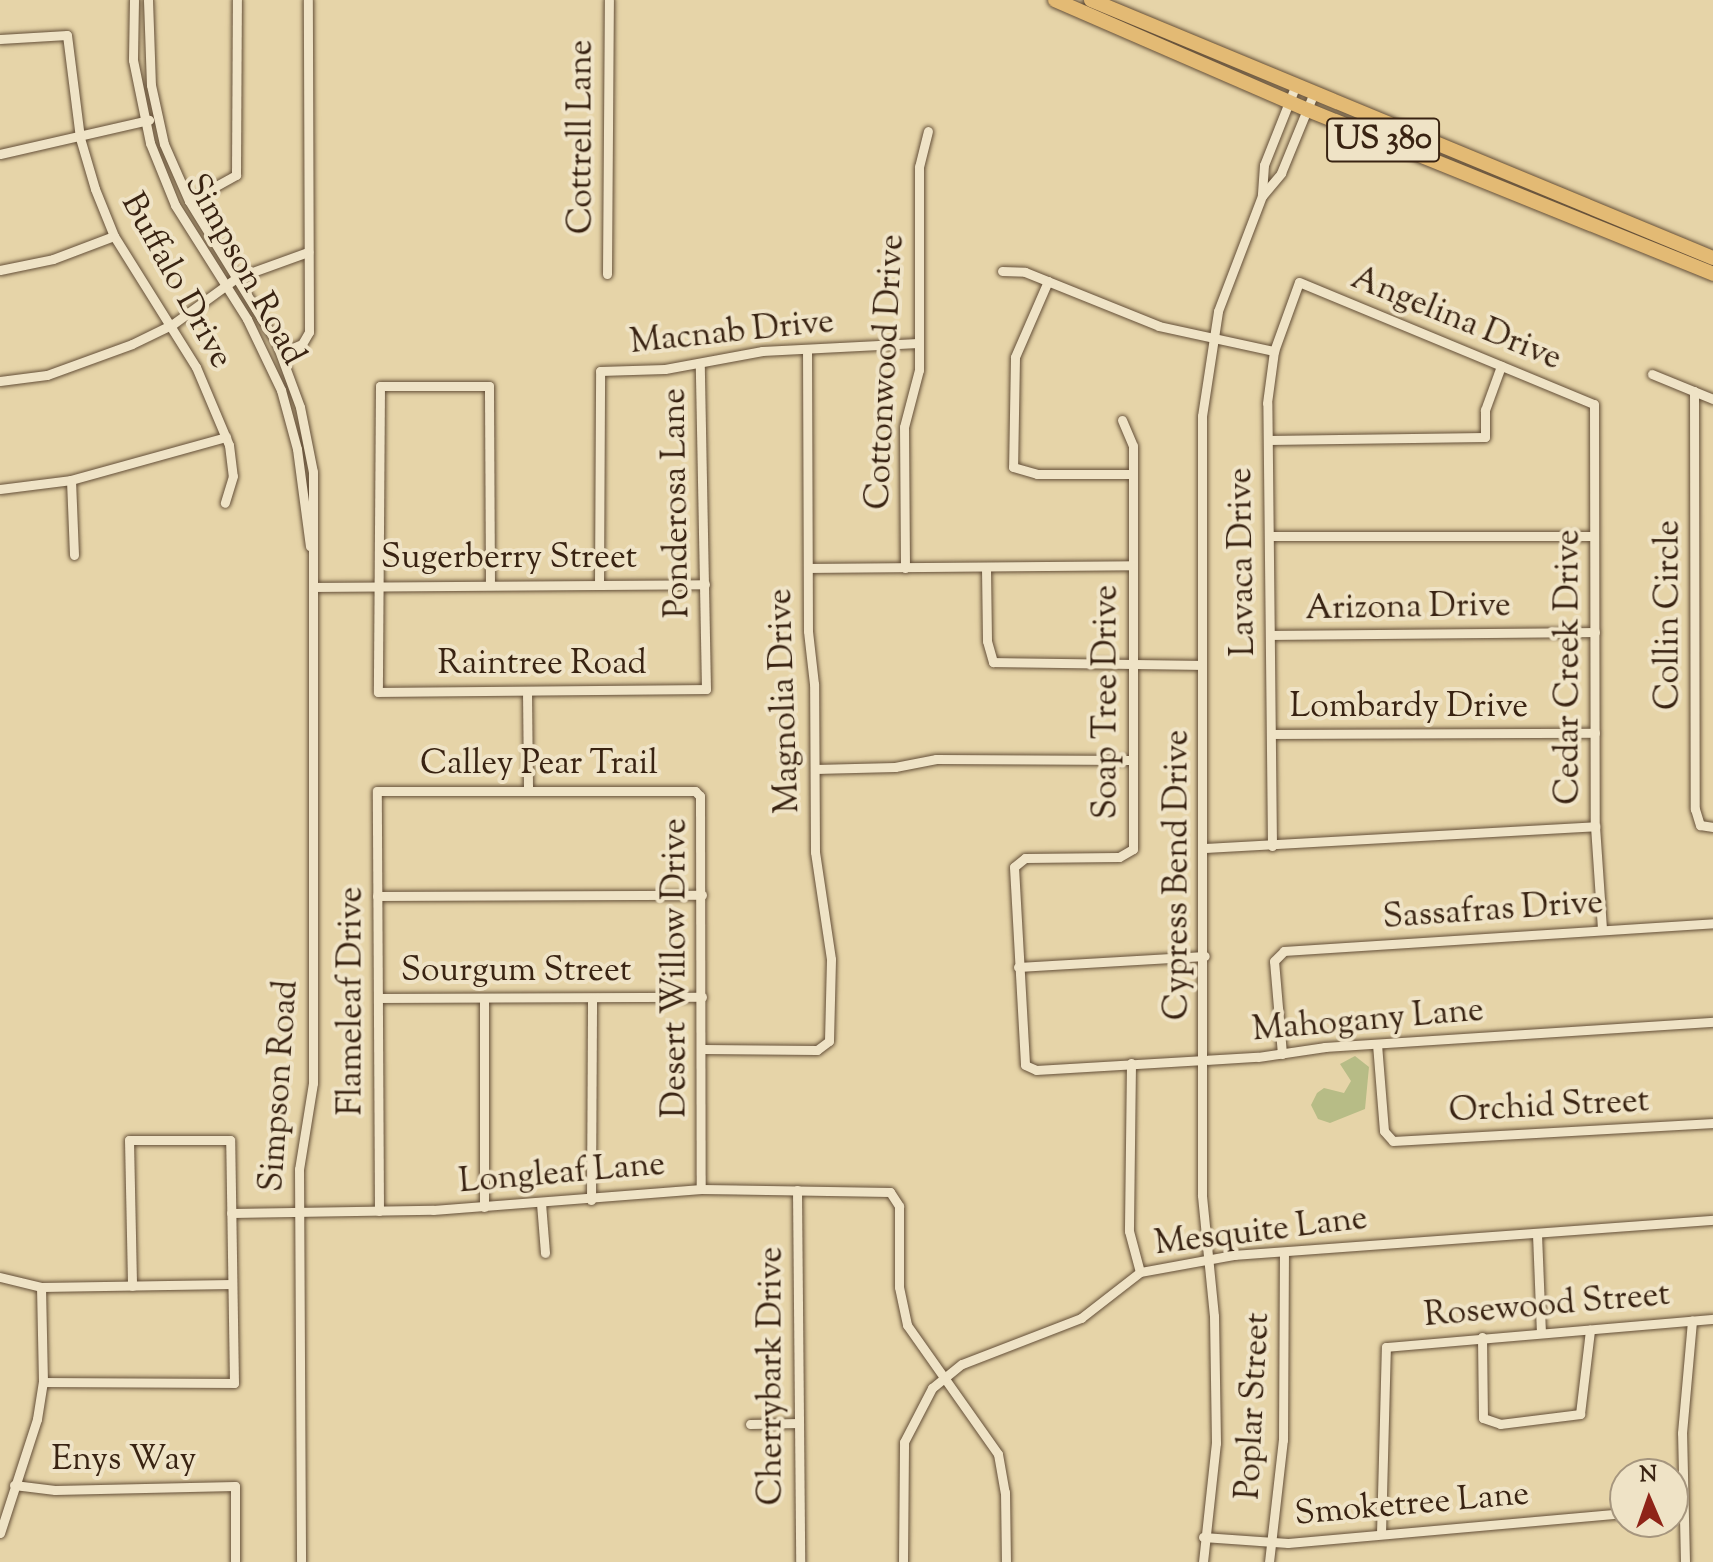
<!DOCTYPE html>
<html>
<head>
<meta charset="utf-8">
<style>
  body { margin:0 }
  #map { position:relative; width:1713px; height:1562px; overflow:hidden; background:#e6d4a8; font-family:"Sorts Mill Goudy",serif }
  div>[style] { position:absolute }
  .green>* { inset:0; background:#b7bc86 }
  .roads { filter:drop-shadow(0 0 2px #644f38) drop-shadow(0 0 2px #644f38) }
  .minor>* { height:9px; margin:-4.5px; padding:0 4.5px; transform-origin:4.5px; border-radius:4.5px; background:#efe3c6 }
  .highway>* { height:14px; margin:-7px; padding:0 7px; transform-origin:7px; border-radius:7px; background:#e3ba74 }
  span { translate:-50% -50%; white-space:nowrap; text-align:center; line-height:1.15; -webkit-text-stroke:8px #efe3c6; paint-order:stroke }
  .shield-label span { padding:2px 6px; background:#efe3c6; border:2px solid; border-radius:6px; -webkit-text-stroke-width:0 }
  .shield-label { font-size:32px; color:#392312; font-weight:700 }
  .street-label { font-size:34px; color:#392312 }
  .north { position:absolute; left:1609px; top:1458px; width:80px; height:80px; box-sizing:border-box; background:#efe3c6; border:2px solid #a6967e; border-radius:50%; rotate:358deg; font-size:22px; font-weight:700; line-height:32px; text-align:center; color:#392312 }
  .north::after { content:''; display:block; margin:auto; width:28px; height:36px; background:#8f2418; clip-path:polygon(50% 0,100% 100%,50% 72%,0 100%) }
</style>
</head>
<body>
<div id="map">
  <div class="green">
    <div style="clip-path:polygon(1355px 1056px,1369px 1067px,1365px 1109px,1330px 1123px,1318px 1119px,1311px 1105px,1317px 1093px,1324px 1088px,1344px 1093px,1351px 1081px,1340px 1064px)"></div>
  </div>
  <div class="roads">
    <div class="minor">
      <div style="left:134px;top:0;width:60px;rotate:91deg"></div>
      <div style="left:133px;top:60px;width:85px;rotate:78.4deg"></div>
      <div style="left:150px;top:143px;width:67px;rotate:68deg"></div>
      <div style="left:175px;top:205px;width:135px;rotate:57.7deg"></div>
      <div style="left:247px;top:319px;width:79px;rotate:64.4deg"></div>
      <div style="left:281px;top:390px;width:61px;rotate:74.8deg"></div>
      <div style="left:297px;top:449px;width:98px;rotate:82.4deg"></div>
      <div style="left:148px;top:0;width:85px;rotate:88deg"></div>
      <div style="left:151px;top:85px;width:60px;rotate:77.6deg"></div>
      <div style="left:164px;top:144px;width:62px;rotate:66.3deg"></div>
      <div style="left:189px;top:201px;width:166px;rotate:58.3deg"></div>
      <div style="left:276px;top:342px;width:69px;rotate:69.7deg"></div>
      <div style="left:300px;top:407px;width:66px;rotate:78.7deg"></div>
      <div style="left:313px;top:472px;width:611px;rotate:90deg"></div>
      <div style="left:313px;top:1083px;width:87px;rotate:99.2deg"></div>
      <div style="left:299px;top:1169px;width:393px;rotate:89.7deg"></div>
      <div style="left:0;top:39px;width:67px;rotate:-3.4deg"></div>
      <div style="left:67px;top:35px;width:104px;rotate:82.8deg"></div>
      <div style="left:80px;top:138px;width:53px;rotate:73.6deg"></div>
      <div style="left:95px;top:189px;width:51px;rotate:68deg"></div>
      <div style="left:114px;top:236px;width:155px;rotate:58deg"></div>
      <div style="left:196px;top:367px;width:85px;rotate:67.1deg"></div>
      <div style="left:229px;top:445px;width:31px;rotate:83deg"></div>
      <div style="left:233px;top:476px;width:28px;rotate:107deg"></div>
      <div style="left:1295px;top:87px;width:84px;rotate:111.7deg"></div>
      <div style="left:1264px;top:165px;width:31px;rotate:94deg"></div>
      <div style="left:1262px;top:196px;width:30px;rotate:-50deg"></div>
      <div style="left:1281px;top:173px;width:84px;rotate:-67.7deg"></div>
      <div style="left:0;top:154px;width:153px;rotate:-12.9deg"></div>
      <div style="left:189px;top:201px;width:54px;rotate:-29deg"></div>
      <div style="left:236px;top:175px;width:175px;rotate:-89.7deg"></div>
      <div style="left:0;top:270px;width:54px;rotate:-11.7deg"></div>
      <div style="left:53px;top:259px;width:65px;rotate:-20.7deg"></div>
      <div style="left:1002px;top:271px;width:23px;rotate:2deg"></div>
      <div style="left:1025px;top:272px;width:144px;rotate:21.9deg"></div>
      <div style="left:1159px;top:326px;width:118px;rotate:12.3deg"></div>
      <div style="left:607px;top:274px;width:274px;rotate:-89.6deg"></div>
      <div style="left:1048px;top:281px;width:83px;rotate:113.5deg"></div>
      <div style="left:1015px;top:357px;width:110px;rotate:91deg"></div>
      <div style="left:1013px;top:467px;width:25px;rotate:16deg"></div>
      <div style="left:1037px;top:474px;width:95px"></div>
      <div style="left:281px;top:353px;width:23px;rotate:-23deg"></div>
      <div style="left:302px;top:344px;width:14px;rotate:-60deg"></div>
      <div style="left:309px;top:332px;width:332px;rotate:-90.2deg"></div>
      <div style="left:1652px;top:374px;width:66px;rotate:22.3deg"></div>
      <div style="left:0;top:381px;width:47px;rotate:-7.3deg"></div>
      <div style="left:47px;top:375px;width:90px;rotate:-20deg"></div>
      <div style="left:132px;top:344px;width:46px;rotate:-26deg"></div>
      <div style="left:173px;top:324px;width:78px;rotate:-36.1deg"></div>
      <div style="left:236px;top:278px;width:77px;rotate:-19.9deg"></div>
      <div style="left:1694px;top:391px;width:418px;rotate:89.9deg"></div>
      <div style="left:1695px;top:809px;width:17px;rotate:73deg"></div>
      <div style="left:1700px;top:825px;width:13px;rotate:9deg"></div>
      <div style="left:1122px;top:420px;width:28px;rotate:67deg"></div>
      <div style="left:1133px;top:446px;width:403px;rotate:90deg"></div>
      <div style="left:1133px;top:849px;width:16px;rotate:150deg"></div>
      <div style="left:1119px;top:857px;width:94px;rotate:179.4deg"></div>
      <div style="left:1025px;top:858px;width:14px;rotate:141deg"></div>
      <div style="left:1014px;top:867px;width:198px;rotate:86.8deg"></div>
      <div style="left:1025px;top:1065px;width:12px;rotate:24deg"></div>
      <div style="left:1036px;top:1070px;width:222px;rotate:-3.4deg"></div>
      <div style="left:1258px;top:1057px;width:68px;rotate:-8.5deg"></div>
      <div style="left:1325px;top:1047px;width:389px;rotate:-3.7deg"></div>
      <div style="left:1268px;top:440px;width:217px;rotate:-0.8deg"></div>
      <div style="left:1485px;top:437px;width:27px;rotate:-90deg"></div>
      <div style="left:1485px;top:410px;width:47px;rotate:-70deg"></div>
      <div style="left:71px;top:480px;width:75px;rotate:87.7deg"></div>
      <div style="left:0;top:489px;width:72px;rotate:-7.2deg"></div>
      <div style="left:71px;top:480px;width:161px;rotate:-15.5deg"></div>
      <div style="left:1269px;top:536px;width:325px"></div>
      <div style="left:808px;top:568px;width:324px;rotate:-0.5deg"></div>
      <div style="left:905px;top:568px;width:141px;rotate:-90.4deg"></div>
      <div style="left:904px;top:427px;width:59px;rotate:-75.3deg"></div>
      <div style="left:919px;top:370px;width:203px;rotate:-90deg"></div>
      <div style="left:919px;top:167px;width:37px;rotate:-76deg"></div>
      <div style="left:986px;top:568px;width:73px;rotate:89.2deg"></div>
      <div style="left:987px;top:641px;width:22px;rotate:74deg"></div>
      <div style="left:993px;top:662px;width:209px;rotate:0.8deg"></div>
      <div style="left:490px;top:585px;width:199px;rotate:-90.3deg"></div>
      <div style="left:489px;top:386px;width:109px;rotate:180deg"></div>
      <div style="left:380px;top:386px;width:306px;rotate:90.4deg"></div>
      <div style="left:378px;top:692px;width:328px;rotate:-0.5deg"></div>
      <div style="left:706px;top:689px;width:326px;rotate:-91.1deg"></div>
      <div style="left:599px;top:585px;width:214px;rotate:-89.7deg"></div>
      <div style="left:600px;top:371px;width:65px;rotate:-1.8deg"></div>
      <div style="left:665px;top:369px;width:99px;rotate:-10.5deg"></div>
      <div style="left:762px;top:351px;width:156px;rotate:-2.9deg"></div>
      <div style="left:314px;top:587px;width:391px;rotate:-0.4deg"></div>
      <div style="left:1270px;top:635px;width:325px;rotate:-0.5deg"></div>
      <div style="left:527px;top:691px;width:100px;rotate:89.4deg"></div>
      <div style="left:1271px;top:734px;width:324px;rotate:-0.2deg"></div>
      <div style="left:815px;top:769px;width:80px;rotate:-1.4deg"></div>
      <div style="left:895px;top:767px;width:42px;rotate:-11deg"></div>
      <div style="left:936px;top:759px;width:197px;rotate:0.3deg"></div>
      <div style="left:1272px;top:846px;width:443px;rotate:-90.6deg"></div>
      <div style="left:1267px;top:403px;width:52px;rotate:-82.3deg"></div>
      <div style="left:1274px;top:351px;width:73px;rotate:-70.1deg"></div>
      <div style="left:1299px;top:282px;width:319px;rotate:22.5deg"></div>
      <div style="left:1594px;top:404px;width:422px;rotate:89.9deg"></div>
      <div style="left:1595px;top:826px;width:104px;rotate:86.1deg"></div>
      <div style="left:1205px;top:848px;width:391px;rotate:-3.2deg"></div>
      <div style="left:377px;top:896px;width:325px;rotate:-0.2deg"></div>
      <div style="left:1018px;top:967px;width:187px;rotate:-3.4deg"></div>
      <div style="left:378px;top:998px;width:324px;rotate:-0.2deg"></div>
      <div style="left:484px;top:998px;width:209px;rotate:90deg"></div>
      <div style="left:1377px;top:1044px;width:87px;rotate:85.4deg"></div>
      <div style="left:1384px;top:1131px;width:13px;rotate:48deg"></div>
      <div style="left:1393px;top:1141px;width:321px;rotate:-3.2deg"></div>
      <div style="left:702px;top:1049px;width:115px;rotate:0.5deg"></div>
      <div style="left:817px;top:1050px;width:15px;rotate:-37deg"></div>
      <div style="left:829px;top:1041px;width:82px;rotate:-88.6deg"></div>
      <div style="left:831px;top:959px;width:108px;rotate:-98.5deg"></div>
      <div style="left:815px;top:852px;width:168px;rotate:-90.3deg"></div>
      <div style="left:814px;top:684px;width:53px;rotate:-96.5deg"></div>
      <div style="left:808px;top:631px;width:281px;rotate:-90.2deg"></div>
      <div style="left:1282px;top:1054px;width:93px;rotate:-94.9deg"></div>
      <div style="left:1274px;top:961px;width:14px;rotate:-45deg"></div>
      <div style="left:1284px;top:951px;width:430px;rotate:-3.7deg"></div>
      <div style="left:1131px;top:1063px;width:168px;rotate:90.7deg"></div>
      <div style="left:1129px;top:1231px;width:42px;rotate:75deg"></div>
      <div style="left:797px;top:1190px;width:372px;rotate:89.5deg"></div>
      <div style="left:591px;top:1200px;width:202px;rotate:-89.7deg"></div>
      <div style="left:541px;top:1203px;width:50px;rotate:85.4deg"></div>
      <div style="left:379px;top:1211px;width:420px;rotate:-90.3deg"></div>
      <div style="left:377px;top:791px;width:318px"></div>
      <div style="left:695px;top:791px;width:7px;rotate:45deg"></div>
      <div style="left:700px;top:796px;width:393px;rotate:89.9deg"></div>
      <div style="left:231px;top:1213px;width:202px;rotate:-0.9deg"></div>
      <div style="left:433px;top:1210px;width:269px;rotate:-4.5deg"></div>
      <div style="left:701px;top:1189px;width:189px;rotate:0.9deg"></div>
      <div style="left:890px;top:1192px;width:17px;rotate:57deg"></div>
      <div style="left:899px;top:1206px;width:81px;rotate:90deg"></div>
      <div style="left:899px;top:1287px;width:39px;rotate:78deg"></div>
      <div style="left:907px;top:1325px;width:158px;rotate:54.8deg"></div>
      <div style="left:998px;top:1454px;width:39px;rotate:80deg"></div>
      <div style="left:1005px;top:1492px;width:70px;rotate:89.2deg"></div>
      <div style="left:1537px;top:1234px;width:99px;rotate:87.7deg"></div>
      <div style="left:0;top:1277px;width:42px;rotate:13.7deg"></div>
      <div style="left:41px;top:1287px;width:191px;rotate:-0.9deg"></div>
      <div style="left:1482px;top:1337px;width:81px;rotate:89.3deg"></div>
      <div style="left:1483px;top:1418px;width:18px;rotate:19deg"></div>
      <div style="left:1500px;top:1424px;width:81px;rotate:-7.1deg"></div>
      <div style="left:1580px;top:1414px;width:85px;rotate:-83.2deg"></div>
      <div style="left:43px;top:1382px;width:191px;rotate:0.3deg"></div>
      <div style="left:234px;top:1383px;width:243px;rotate:-90.9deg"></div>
      <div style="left:230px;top:1140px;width:101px;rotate:180deg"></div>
      <div style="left:129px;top:1140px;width:146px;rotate:88.8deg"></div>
      <div style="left:750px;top:1424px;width:49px;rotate:-1.2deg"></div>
      <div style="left:14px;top:1485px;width:41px;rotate:7deg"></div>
      <div style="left:55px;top:1490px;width:180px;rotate:-1.3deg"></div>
      <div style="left:235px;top:1486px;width:76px;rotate:90deg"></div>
      <div style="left:0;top:1533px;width:120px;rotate:-72deg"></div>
      <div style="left:37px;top:1419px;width:37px;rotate:-81deg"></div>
      <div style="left:43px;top:1382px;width:95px;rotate:-91.2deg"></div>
      <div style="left:1381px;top:1534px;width:187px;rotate:-88.5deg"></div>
      <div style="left:1386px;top:1347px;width:328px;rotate:-4.9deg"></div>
      <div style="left:1203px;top:1537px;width:85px;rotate:4deg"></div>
      <div style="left:1288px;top:1543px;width:338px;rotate:-5.1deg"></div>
      <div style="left:903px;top:1562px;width:120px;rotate:-89.5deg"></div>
      <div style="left:904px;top:1442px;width:61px;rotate:-62.6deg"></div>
      <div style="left:932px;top:1388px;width:38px;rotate:-39deg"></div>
      <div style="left:962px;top:1364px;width:128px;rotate:-21.1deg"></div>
      <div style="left:1081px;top:1318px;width:75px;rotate:-37.9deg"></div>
      <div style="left:1140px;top:1272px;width:96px;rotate:-10.3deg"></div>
      <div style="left:1234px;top:1255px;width:480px;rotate:-4.2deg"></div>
      <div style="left:1203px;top:1562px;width:120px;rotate:-83.8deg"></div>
      <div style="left:1216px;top:1443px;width:127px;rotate:-90.9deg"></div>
      <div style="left:1214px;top:1316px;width:122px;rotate:-95.7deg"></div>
      <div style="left:1202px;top:1195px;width:779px;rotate:-90deg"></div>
      <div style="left:1202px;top:416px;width:106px;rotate:-81.3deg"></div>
      <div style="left:1218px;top:311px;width:123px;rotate:-69.1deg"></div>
      <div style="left:1269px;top:1562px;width:123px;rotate:-83.5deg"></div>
      <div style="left:1283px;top:1440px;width:188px;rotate:-89.7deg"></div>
      <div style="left:1685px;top:1562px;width:129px;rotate:-91.3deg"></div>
      <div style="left:1682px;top:1433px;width:113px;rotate:-84.9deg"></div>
    </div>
    <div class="highway">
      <div style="left:1055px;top:0;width:276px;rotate:23.5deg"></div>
      <div style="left:1308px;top:110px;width:437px;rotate:22deg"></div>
      <div style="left:1091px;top:0;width:673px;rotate:22.53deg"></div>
    </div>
  </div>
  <div class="shield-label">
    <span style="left:1383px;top:140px">US 380</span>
  </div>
  <div class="street-label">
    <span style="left:582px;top:137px;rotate:-90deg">Cottrell Lane</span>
    <span style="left:244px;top:270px;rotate:61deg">Simpson Road</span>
    <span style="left:176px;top:281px;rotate:61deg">Buffalo Drive</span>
    <span style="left:1456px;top:319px;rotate:22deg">Angelina Drive</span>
    <span style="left:732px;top:333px;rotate:-6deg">Macnab Drive</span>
    <span style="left:886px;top:372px;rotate:-87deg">Cottonwood Drive</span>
    <span style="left:677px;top:503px;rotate:-91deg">Ponderosa Lane</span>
    <span style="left:509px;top:559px">Sugerberry Street</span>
    <span style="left:1243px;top:562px;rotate:-91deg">Lavaca Drive</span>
    <span style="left:1408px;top:608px;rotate:-1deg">Arizona Drive</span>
    <span style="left:1669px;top:615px;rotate:-90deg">Collin Circle</span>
    <span style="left:542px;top:665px">Raintree Road</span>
    <span style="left:1569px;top:667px;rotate:-90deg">Cedar Creek Drive</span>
    <span style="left:785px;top:701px;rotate:-92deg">Magnolia Drive</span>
    <span style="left:1107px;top:702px;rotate:-90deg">Soap Tree Drive</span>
    <span style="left:1409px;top:708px">Lombardy Drive</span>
    <span style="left:539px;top:765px">Calley Pear Trail</span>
    <span style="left:1178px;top:875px;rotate:-90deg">Cypress Bend Drive</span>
    <span style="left:1493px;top:911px;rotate:-4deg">Sassafras Drive</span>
    <span style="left:676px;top:968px;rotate:-90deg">Desert Willow Drive</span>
    <span style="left:516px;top:972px">Sourgum Street</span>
    <span style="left:352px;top:1001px;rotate:-90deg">Flameleaf Drive</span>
    <span style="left:1368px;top:1021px;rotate:-5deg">Mahogany Lane</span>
    <span style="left:280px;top:1086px;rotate:-86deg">Simpson Road</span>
    <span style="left:1549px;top:1107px;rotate:-3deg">Orchid Street</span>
    <span style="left:562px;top:1174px;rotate:-5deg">Longleaf Lane</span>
    <span style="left:1261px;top:1232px;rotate:-7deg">Mesquite Lane</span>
    <span style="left:1547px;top:1306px;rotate:-5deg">Rosewood Street</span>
    <span style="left:772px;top:1376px;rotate:-90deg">Cherrybark Drive</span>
    <span style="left:1254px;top:1406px;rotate:-87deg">Poplar Street</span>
    <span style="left:124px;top:1461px">Enys Way</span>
    <span style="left:1412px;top:1505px;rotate:-5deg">Smoketree Lane</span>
  </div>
  <div class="north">N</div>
</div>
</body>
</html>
